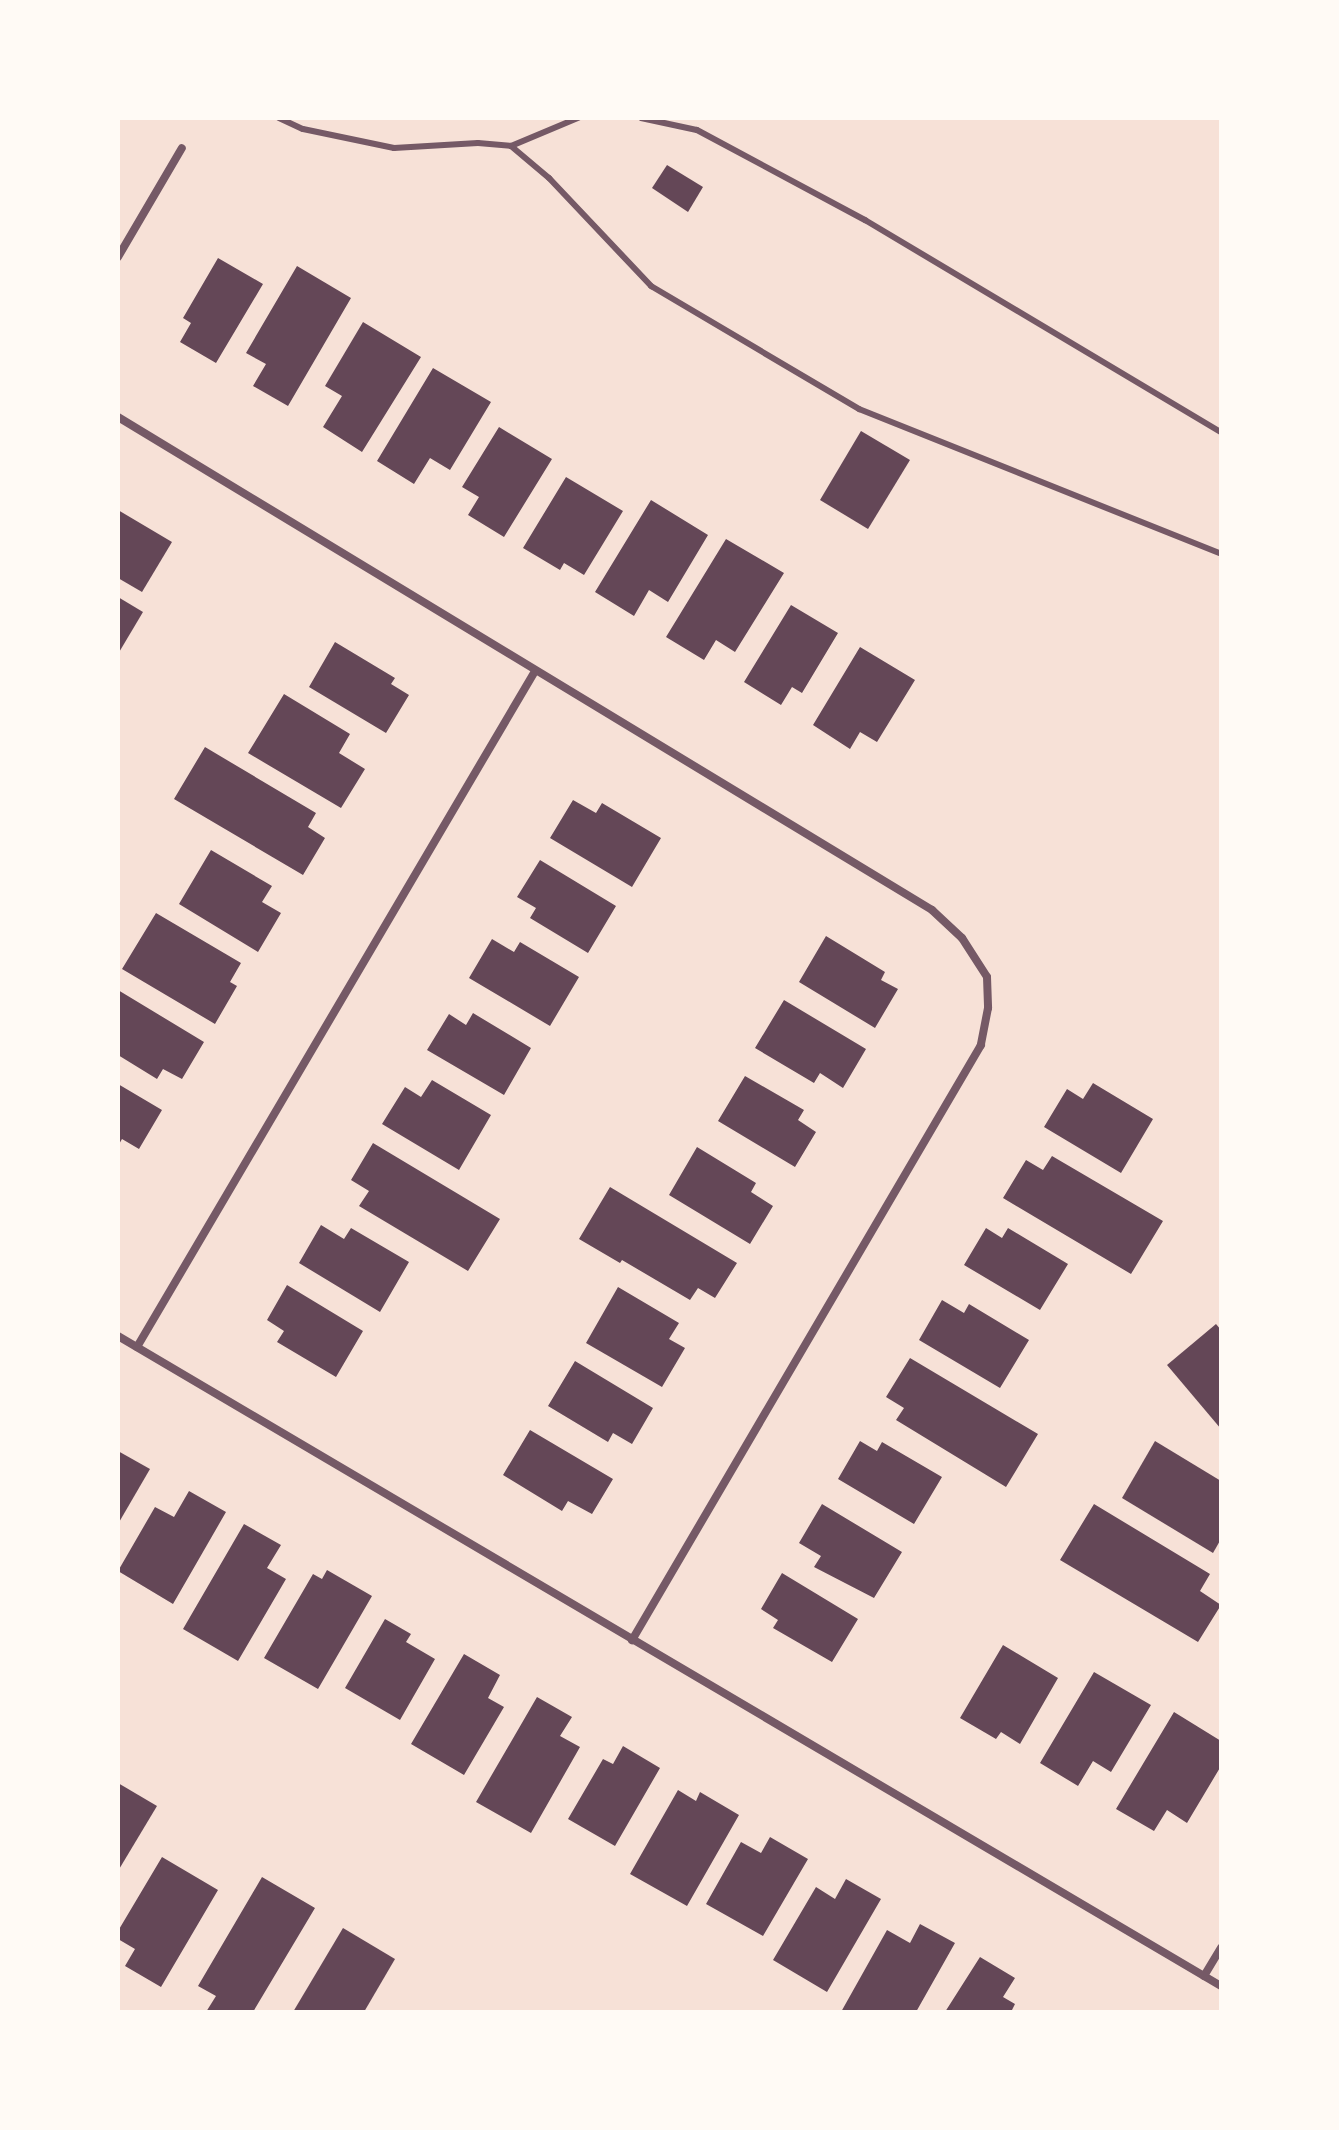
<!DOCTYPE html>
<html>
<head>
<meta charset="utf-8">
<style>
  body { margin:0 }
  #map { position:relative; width:1339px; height:2130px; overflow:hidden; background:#f7e1d7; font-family:"Golos Text",sans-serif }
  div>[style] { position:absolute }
  .building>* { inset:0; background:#644757 }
  .service>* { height:6px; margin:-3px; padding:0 3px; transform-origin:3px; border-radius:3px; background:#755966 }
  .minor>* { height:8px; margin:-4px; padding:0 4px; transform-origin:4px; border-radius:4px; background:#755966 }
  span { translate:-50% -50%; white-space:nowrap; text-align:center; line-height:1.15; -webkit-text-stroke:8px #fffaf5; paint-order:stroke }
  .frame { position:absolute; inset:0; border:120px solid #fffaf5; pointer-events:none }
</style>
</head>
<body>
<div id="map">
  <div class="building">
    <div style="clip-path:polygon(667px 165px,703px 187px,688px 212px,652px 188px)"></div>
    <div style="clip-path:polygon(218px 258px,263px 284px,216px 363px,180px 342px,191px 323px,183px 318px)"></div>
    <div style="clip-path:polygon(297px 266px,351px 298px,288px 406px,253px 386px,266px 364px,246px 353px)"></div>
    <div style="clip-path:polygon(363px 322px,421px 357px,362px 452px,323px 427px,342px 396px,325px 386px)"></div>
    <div style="clip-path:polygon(433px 368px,491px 402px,450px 470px,430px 458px,414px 484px,377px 461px)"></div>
    <div style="clip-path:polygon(499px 427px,552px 459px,504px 537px,468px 515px,479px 497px,462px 487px)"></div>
    <div style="clip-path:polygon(861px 431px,910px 460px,868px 529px,820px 500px)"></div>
    <div style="clip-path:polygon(566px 477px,623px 511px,584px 575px,564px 563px,560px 570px,523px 548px)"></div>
    <div style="clip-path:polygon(651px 500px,708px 535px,668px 602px,649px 590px,634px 616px,595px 592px)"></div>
    <div style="clip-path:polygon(118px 510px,172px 542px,142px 592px,118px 578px)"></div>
    <div style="clip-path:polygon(726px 539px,784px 573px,735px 652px,716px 640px,704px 660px,666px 637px)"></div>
    <div style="clip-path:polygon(118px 597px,143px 612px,118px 654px)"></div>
    <div style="clip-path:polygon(791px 605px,838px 633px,802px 693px,792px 687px,781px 705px,744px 682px)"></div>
    <div style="clip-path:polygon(335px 642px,395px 678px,391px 684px,409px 695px,386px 733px,309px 687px)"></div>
    <div style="clip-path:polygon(860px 647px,915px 680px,877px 742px,860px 732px,850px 749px,813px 725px)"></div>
    <div style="clip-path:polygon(284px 694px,350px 734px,339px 753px,365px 769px,341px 808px,248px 753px)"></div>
    <div style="clip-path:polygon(205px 747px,316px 813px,308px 827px,325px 838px,303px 875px,174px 799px)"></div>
    <div style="clip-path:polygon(573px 800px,596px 813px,602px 803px,661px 838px,632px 887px,550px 838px)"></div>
    <div style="clip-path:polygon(211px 850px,272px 886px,262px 902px,281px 913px,258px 952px,179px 904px)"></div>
    <div style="clip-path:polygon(540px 860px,616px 906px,588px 953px,530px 918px,536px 908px,517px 897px)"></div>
    <div style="clip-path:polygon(156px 913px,241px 963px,230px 982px,237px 986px,215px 1024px,122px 969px)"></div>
    <div style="clip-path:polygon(826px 936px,885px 972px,881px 980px,898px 989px,875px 1028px,799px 982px)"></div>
    <div style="clip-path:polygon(492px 939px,514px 952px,520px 942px,579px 977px,550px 1026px,469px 978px)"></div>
    <div style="clip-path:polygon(118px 990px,204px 1042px,182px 1079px,163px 1069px,157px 1079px,118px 1055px)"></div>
    <div style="clip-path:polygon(784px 1000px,866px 1049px,843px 1088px,820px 1073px,814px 1083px,755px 1048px)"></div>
    <div style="clip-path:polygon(473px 1013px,531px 1048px,504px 1095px,427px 1050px,449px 1014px,466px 1025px)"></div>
    <div style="clip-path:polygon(745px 1076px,804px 1110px,798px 1120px,816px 1132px,795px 1167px,718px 1121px)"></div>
    <div style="clip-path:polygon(432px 1080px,491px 1115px,459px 1170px,382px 1124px,405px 1087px,421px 1097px)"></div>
    <div style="clip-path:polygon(1093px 1083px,1153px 1119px,1121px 1173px,1044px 1127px,1067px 1089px,1083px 1099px)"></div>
    <div style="clip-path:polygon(118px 1084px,162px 1110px,139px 1149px,122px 1139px,118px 1146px)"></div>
    <div style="clip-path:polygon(373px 1143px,500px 1219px,468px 1271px,359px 1206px,369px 1191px,351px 1180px)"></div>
    <div style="clip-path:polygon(697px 1147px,756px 1183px,751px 1192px,773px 1206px,750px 1244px,669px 1195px)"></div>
    <div style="clip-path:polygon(1052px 1156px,1163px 1221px,1131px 1274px,1003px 1198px,1026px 1160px,1043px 1170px)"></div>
    <div style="clip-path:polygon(610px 1187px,737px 1263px,715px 1298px,698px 1288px,690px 1300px,622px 1260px,620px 1263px,579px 1239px)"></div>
    <div style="clip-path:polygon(321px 1225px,344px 1239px,351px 1228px,409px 1262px,380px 1312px,299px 1263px)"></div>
    <div style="clip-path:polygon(986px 1228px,1002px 1238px,1008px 1228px,1068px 1264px,1040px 1310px,964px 1265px)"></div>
    <div style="clip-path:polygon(287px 1285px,363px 1331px,336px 1377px,277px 1342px,284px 1331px,267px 1320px)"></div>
    <div style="clip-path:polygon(618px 1287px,679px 1323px,669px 1339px,685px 1348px,662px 1387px,586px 1343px)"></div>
    <div style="clip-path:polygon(942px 1300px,964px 1313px,969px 1304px,1029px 1340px,1000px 1388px,919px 1340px)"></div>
    <div style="clip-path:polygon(1216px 1324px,1221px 1330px,1221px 1429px,1167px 1365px)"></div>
    <div style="clip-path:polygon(910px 1358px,1038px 1434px,1006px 1487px,896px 1420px,904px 1408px,886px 1397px)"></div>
    <div style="clip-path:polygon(575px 1361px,653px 1408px,632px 1444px,613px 1433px,608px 1442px,548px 1406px)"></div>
    <div style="clip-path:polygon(530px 1430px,613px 1479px,592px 1514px,568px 1501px,562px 1511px,503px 1475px)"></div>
    <div style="clip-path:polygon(860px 1441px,877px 1451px,882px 1442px,942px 1477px,914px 1524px,838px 1479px)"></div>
    <div style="clip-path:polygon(1155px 1441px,1221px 1481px,1221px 1539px,1213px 1553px,1122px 1498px)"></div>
    <div style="clip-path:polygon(118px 1451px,150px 1469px,118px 1524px)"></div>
    <div style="clip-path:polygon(189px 1491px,226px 1512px,173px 1604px,118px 1571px,155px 1507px,174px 1517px)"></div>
    <div style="clip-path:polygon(822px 1504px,902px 1552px,874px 1598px,814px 1567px,821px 1556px,799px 1543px)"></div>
    <div style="clip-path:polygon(1094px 1504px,1210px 1574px,1200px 1591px,1221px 1605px,1198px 1642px,1060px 1560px)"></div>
    <div style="clip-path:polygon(244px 1524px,281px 1545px,267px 1568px,286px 1579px,238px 1661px,183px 1629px)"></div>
    <div style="clip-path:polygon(327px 1570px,372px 1596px,318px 1689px,264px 1658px,313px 1574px,322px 1579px)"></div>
    <div style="clip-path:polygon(782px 1573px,858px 1619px,832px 1662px,773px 1628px,778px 1620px,761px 1609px)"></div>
    <div style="clip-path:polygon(385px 1619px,411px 1634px,406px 1642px,435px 1659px,400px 1720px,345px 1688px)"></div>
    <div style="clip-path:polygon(1003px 1645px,1058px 1678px,1020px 1744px,1001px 1732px,996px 1739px,960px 1718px)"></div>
    <div style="clip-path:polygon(464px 1654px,500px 1675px,488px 1698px,504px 1707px,464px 1775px,411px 1744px)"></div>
    <div style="clip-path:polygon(1094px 1672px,1151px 1705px,1111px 1772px,1093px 1761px,1078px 1786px,1040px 1763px)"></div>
    <div style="clip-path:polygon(537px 1697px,572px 1717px,560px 1736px,580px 1747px,531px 1833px,476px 1802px)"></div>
    <div style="clip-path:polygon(1174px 1712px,1221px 1741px,1221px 1766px,1187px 1823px,1167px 1810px,1154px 1831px,1116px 1809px)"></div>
    <div style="clip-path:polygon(623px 1746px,660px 1768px,615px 1846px,568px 1819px,603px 1759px,613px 1764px)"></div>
    <div style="clip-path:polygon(118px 1783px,157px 1806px,118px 1871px)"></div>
    <div style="clip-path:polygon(678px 1790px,696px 1801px,700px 1792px,739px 1815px,687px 1906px,630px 1874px)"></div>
    <div style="clip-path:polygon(770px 1837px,808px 1859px,763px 1936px,706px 1904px,741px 1842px,761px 1853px)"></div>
    <div style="clip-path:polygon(162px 1857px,218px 1890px,161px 1987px,125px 1966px,135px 1949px,118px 1939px,118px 1931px)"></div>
    <div style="clip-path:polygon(262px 1877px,315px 1908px,253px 2012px,206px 2012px,216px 1996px,198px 1986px)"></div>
    <div style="clip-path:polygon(846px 1879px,881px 1899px,827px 1992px,773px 1960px,816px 1887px,835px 1899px)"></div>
    <div style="clip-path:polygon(920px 1924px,955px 1943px,916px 2012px,841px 2012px,887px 1930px,910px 1943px)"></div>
    <div style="clip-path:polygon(343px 1928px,395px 1959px,364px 2012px,293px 2012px)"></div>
    <div style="clip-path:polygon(980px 1957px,1015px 1978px,1003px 1997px,1015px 2004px,1011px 2012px,945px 2012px)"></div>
  </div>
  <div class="service">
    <div style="left:279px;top:118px;width:26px;rotate:25deg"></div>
    <div style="left:303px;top:129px;width:93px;rotate:11.8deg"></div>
    <div style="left:394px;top:148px;width:84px;rotate:-3.4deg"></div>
    <div style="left:478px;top:143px;width:33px;rotate:5deg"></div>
    <div style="left:511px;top:146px;width:50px;rotate:40.1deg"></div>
    <div style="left:549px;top:178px;width:149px;rotate:46.6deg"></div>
    <div style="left:651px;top:286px;width:242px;rotate:30.6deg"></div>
    <div style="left:859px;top:409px;width:390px;rotate:21.8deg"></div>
    <div style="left:641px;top:118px;width:57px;rotate:12.1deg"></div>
    <div style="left:697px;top:130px;width:191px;rotate:28.2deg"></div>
    <div style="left:865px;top:220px;width:414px;rotate:30.8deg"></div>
    <div style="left:511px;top:146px;width:73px;rotate:-22.7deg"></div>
  </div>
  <div class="minor">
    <div style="left:118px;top:257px;width:126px;rotate:-59.6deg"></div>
    <div style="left:118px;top:417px;width:952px;rotate:31.2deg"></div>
    <div style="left:932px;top:910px;width:41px;rotate:43deg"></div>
    <div style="left:962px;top:938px;width:46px;rotate:57.3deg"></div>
    <div style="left:987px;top:977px;width:31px;rotate:88deg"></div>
    <div style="left:988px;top:1008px;width:38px;rotate:101deg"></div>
    <div style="left:981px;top:1045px;width:690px;rotate:120.39deg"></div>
    <div style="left:118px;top:1336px;width:1280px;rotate:30.51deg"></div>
    <div style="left:137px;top:1347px;width:784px;rotate:-59.51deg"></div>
    <div style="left:1204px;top:1976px;width:33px;rotate:-59deg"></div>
  </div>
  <div class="frame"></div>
</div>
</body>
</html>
